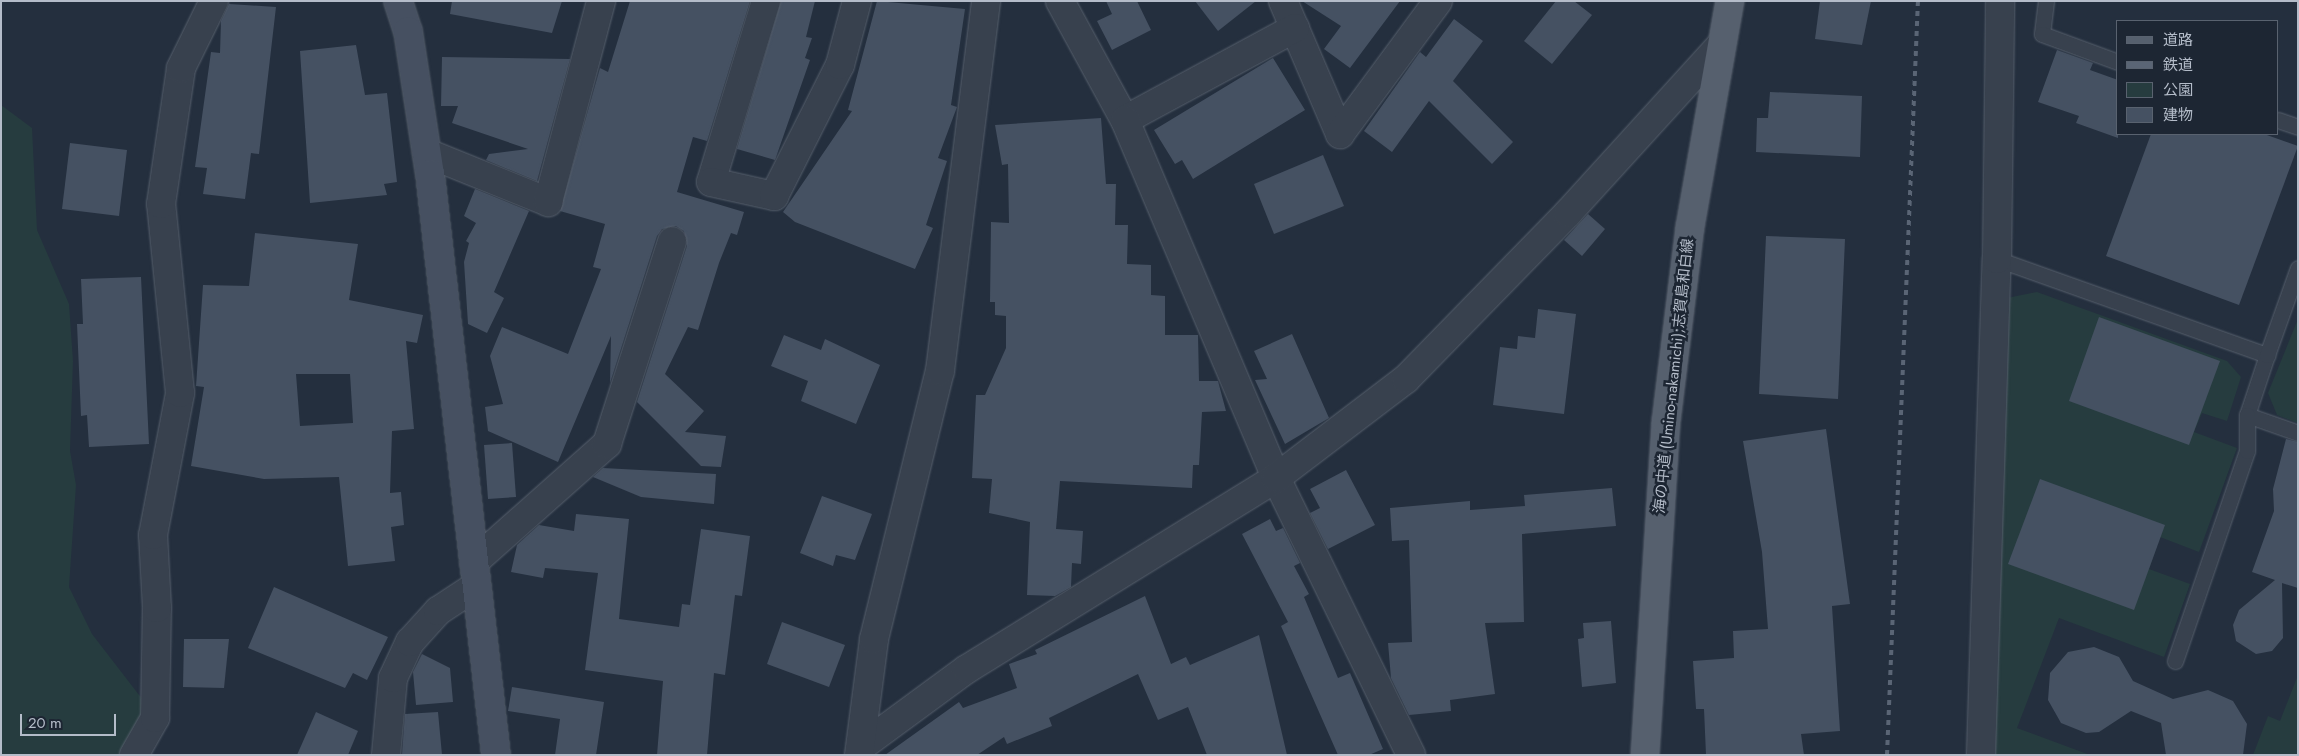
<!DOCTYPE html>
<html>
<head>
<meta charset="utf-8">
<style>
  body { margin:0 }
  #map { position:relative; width:2299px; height:756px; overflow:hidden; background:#242f3e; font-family:Jost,"Noto Sans JP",sans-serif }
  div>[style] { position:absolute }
  .green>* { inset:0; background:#263c3f }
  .building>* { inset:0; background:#455162 }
  .roads { filter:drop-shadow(0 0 1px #565f6c) drop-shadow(0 0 1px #565f6c) }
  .lane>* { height:15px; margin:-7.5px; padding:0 7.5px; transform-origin:7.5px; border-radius:7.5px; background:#38414e }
  .street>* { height:28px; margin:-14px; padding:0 14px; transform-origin:14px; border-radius:14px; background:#38414e }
  .secondary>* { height:28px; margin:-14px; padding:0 14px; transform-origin:14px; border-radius:14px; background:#465061 }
  .primary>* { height:28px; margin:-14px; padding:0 14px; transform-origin:14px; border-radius:14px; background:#56606e }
  .rail>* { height:4px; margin-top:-2px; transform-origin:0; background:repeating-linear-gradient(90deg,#5a6575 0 5px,transparent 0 10px) }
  span { translate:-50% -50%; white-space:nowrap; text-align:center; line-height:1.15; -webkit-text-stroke:5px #1d2633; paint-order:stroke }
  .street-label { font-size:15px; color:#b4bcc9 }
  .frame { position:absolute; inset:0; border:2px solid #b4bcc9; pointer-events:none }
  .legend { position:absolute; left:2116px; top:20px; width:162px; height:115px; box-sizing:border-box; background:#1d2633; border:1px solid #59626f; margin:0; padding:6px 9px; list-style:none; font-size:15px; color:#b4bcc9 }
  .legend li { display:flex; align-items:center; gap:10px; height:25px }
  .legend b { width:25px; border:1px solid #59626f }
  .scale { position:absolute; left:20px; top:714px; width:96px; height:22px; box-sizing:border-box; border:2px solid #b4bcc9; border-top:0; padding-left:6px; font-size:15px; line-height:18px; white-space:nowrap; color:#b4bcc9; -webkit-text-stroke:4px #1d2633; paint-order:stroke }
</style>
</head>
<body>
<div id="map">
  <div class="green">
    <div style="clip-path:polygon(1px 105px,32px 128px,37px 230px,69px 304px,73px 361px,70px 451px,76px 485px,69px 587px,92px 634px,146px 704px,123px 755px,1px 755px)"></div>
    <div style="clip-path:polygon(2037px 292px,2227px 361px,2241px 377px,2227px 421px,2202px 413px,2194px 432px,2237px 448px,2199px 552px,2160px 537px,2149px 569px,2190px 584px,2164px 657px,2059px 618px,2017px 728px,2090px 755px,1992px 755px,2002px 299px)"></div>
    <div style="clip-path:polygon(2298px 319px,2298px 423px,2277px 415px,2268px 393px)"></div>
    <div style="clip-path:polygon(2298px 675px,2298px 755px,2253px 755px,2268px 716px,2280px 721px)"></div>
  </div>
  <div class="building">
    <div style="clip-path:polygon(452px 1px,562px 1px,552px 33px,450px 14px)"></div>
    <div style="clip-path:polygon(630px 1px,750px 1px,707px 141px,693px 137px,677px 192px,744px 212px,737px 235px,731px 233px,719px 263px,698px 330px,688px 327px,665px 374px,704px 411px,685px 432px,726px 436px,721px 467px,701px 466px,637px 402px,687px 246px,684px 231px,676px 226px,662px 229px,657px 236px,610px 383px,611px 336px,558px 462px,488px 431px,485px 407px,503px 404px,490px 356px,502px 327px,568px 354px,601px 269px,593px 267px,605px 224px,560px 211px,600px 68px,608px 72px)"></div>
    <div style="clip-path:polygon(781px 1px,815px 1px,806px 37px,812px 38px,805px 58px,810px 60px,775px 160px,737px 149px)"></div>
    <div style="clip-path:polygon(877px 1px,965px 9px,951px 105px,957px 107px,938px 158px,947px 161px,926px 225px,933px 228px,915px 269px,795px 222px,783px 212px,852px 111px,848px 110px)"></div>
    <div style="clip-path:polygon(1106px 1px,1137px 1px,1151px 30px,1112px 50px,1097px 21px,1112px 14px)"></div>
    <div style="clip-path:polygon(1195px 1px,1256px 1px,1218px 31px)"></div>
    <div style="clip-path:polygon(1302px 1px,1400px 1px,1350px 68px,1324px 49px,1341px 26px)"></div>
    <div style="clip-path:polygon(1556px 1px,1574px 1px,1592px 15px,1552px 64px,1524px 41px)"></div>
    <div style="clip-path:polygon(1820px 1px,1871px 1px,1862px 45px,1815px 39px)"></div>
    <div style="clip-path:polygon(229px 4px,276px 7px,259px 154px,251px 153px,245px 199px,203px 194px,207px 168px,195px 167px,211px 52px,220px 53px,221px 21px)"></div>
    <div style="clip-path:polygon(1454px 19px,1483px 41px,1453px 81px,1513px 142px,1492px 164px,1429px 101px,1392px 152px,1364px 131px,1420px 52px,1426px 57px)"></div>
    <div style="clip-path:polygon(356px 45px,365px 95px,387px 93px,397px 182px,384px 184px,387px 195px,310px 203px,300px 51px)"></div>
    <div style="clip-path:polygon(2057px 50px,2093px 63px,2090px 70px,2118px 80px,2118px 138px,2076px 123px,2079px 116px,2038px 102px)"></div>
    <div style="clip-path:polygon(442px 57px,570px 59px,537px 181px,486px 160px,489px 154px,528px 149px,452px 123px,458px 106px,441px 106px)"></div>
    <div style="clip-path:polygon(1273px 58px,1305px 110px,1193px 179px,1182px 160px,1175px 164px,1154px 130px)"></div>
    <div style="clip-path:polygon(1770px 92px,1862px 96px,1860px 157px,1756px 152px,1757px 118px,1768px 118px)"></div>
    <div style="clip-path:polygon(1101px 118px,1106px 184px,1116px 184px,1115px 225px,1128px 225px,1127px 264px,1151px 265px,1151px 295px,1165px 296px,1165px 335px,1198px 335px,1199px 381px,1218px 381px,1226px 411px,1202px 412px,1199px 465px,1193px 465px,1192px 488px,1060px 481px,1056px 529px,1083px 531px,1081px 564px,1072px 563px,1071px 587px,1055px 596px,1027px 595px,1030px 522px,989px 513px,992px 479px,972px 478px,976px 395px,985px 395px,1006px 348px,1006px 316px,995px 315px,995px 302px,990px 302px,991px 222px,1009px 223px,1008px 164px,1002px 165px,995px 125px)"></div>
    <div style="clip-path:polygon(2151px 134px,2264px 134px,2298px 146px,2239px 305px,2106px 256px)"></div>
    <div style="clip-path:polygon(70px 143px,127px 150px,119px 216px,62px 209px)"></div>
    <div style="clip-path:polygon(1323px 155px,1344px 206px,1274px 234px,1254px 184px)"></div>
    <div style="clip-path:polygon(475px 189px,529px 211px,494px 292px,504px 298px,487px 333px,468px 324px,464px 262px,469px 243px,466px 241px,476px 223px,464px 216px)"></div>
    <div style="clip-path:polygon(1588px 214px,1605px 229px,1582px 256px,1564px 240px)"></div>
    <div style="clip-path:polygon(evenodd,255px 233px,358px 244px,349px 300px,423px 315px,417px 343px,406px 341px,414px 429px,392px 431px,390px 493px,401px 492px,404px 525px,391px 527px,395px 561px,348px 566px,339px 477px,264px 479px,191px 466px,204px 387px,196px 386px,203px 285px,249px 286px,255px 233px,296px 374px,350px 374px,353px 423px,300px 426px,296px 374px)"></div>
    <div style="clip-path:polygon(1766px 236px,1845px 239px,1838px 399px,1759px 394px)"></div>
    <div style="clip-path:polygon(141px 277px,149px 444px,89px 447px,87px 415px,81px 416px,77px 324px,83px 324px,81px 279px)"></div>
    <div style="clip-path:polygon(1538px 309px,1576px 314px,1564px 414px,1493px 405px,1500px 347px,1517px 349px,1518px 336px,1535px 338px)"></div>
    <div style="clip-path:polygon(2099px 317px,2220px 361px,2189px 445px,2069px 401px)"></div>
    <div style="clip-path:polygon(1292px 334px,1329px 418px,1285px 444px,1255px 380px,1267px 379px,1254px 351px)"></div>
    <div style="clip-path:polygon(784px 335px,821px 350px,825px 339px,880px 365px,856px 424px,801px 401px,808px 381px,771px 366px)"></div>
    <div style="clip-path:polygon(1826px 429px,1850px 604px,1832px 606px,1840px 731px,1801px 734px,1804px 755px,1706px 755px,1704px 709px,1696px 709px,1693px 661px,1734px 658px,1733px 631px,1768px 629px,1762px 552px,1743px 441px)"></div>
    <div style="clip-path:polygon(2286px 439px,2298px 442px,2298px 588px,2282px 583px,2283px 638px,2272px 651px,2256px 654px,2236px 641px,2233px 625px,2239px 610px,2275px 580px,2252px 572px,2274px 511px,2273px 489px)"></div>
    <div style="clip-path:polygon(512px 443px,516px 497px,488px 499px,484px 445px)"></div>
    <div style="clip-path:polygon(603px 468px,716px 474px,714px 504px,641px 497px,593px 477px)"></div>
    <div style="clip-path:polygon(1346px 470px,1375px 525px,1328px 549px,1310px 513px,1320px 508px,1310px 489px)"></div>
    <div style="clip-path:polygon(2040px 479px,2165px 525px,2134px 610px,2008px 564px)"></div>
    <div style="clip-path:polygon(1612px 488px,1616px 526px,1522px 534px,1524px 622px,1485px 623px,1495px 694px,1450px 700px,1451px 711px,1409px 715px,1391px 678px,1388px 643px,1412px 642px,1409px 540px,1392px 541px,1390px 508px,1470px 501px,1470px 510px,1525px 506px,1524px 495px)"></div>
    <div style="clip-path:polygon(822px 496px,872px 514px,855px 560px,836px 555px,833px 566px,800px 553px)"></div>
    <div style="clip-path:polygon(576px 514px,629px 519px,619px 619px,679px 627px,682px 604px,690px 605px,701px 529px,750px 536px,742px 596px,735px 595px,725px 675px,714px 673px,707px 755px,657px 755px,663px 681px,585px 670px,598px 573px,545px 568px,543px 578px,511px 572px,517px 545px,539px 525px,574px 531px)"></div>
    <div style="clip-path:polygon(1270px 519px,1276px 531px,1283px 528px,1300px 563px,1294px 566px,1309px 594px,1304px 597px,1338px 678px,1350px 673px,1383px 749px,1369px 755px,1338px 755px,1281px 626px,1288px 622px,1242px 534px)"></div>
    <div style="clip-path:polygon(274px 587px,388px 637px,367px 680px,353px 673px,345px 688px,248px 648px)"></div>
    <div style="clip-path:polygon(1145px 596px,1171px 664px,1186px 657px,1190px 665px,1259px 635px,1287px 755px,1207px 755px,1188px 707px,1158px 720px,1138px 674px,1049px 718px,1052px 726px,1007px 744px,1004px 737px,977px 755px,885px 755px,959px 702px,963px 708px,1017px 688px,1009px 664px,1037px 654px,1035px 650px)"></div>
    <div style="clip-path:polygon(1611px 621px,1616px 683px,1582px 687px,1578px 639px,1584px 638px,1583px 623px)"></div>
    <div style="clip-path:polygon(782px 622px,845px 645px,829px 687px,767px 664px)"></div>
    <div style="clip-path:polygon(184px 639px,229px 639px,224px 688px,183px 687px)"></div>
    <div style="clip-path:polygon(2094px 647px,2119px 657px,2133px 681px,2173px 699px,2208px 690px,2233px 701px,2247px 724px,2243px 755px,2166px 755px,2161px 723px,2131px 711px,2099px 732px,2086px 733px,2061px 723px,2048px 700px,2050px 673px,2068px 652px)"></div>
    <div style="clip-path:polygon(422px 654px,450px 668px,453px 702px,416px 705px,413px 672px)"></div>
    <div style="clip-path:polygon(512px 687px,604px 702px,596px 755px,555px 755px,560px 719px,508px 711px)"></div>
    <div style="clip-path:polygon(316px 712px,358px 731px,348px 755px,297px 755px)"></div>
    <div style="clip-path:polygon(438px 712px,442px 755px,402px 755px,405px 714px)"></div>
  </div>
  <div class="roads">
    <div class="lane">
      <div style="left:2046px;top:1px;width:33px;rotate:97deg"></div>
      <div style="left:2042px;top:34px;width:81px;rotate:20.2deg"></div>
      <div style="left:2278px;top:120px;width:21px;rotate:19deg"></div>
      <div style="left:1997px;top:259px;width:287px;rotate:19.6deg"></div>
      <div style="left:2267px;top:355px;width:63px;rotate:108.4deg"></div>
      <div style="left:2247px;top:415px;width:54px;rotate:19.4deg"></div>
      <div style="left:2267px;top:355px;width:92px;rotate:-70.4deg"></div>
      <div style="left:2175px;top:661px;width:222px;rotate:-71.1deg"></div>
      <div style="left:2247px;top:451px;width:36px;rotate:-90deg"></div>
    </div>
    <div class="street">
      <div style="left:766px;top:1px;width:189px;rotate:106.9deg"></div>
      <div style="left:711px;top:182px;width:65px;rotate:12.5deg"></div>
      <div style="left:774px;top:196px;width:147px;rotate:-63.3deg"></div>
      <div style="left:840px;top:65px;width:66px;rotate:-75.1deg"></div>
      <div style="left:1060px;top:1px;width:136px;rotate:61.4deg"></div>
      <div style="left:1283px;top:1px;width:145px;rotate:66.8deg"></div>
      <div style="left:1340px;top:134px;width:165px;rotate:-53.6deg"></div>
      <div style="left:1295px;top:28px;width:193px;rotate:151.6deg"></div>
      <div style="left:1125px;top:120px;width:389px;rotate:67.1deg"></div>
      <div style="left:1276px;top:478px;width:308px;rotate:64deg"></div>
      <div style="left:427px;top:153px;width:131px;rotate:22deg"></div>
      <div style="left:548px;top:202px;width:208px;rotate:-75.2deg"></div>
      <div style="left:474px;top:562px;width:178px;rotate:-41.6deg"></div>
      <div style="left:607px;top:444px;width:213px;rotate:-72.2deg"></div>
      <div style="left:862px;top:746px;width:130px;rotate:-36.3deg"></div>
      <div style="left:967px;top:669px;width:363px;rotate:-31.7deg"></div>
      <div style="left:1276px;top:478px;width:163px;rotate:-37.3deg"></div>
      <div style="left:1406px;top:379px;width:232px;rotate:-45.7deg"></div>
      <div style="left:1568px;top:213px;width:227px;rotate:-47.7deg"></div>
      <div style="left:134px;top:755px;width:43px;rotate:-60.4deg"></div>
      <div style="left:155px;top:718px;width:110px;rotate:-89deg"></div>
      <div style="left:157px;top:608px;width:73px;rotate:-93.1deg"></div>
      <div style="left:153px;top:535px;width:145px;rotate:-79.2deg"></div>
      <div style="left:180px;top:393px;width:190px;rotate:-95.7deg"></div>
      <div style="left:161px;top:204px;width:137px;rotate:-81.6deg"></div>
      <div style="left:181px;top:68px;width:75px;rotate:-63.8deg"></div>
      <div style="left:386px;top:755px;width:77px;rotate:-84.8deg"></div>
      <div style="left:393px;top:678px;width:40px;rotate:-65deg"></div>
      <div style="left:410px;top:642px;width:42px;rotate:-47.9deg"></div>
      <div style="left:438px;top:611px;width:45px;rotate:-33.3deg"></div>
      <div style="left:859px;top:755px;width:117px;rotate:-82.6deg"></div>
      <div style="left:874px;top:639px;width:276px;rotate:-76.2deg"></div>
      <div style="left:940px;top:371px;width:373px;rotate:-82.9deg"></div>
      <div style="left:1981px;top:755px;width:496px;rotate:-88.2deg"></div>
      <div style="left:1997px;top:259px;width:258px;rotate:-89.3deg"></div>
    </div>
    <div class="secondary">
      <div style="left:398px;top:1px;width:32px;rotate:72deg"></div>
      <div style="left:408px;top:31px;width:145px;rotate:81.3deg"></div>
      <div style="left:430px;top:174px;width:585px;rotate:83.52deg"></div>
    </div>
    <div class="primary">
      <div style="left:1645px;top:755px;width:334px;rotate:-86.4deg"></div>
      <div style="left:1666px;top:422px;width:196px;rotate:-83deg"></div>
      <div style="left:1690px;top:227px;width:230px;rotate:-80deg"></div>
    </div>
  </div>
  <div class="rail">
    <div style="left:1887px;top:755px;width:755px;rotate:-87.65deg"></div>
  </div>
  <div class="street-label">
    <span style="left:1674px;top:376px;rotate:-84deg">海の中道 (Umino-nakamichi);志賀島和白線</span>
  </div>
  <div class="frame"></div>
  <ul class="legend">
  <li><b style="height:6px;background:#56606e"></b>道路</li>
  <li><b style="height:6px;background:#5a6575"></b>鉄道</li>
  <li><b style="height:14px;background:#263c3f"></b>公園</li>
  <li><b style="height:14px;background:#455162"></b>建物</li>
  </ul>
  <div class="scale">20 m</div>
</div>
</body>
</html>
